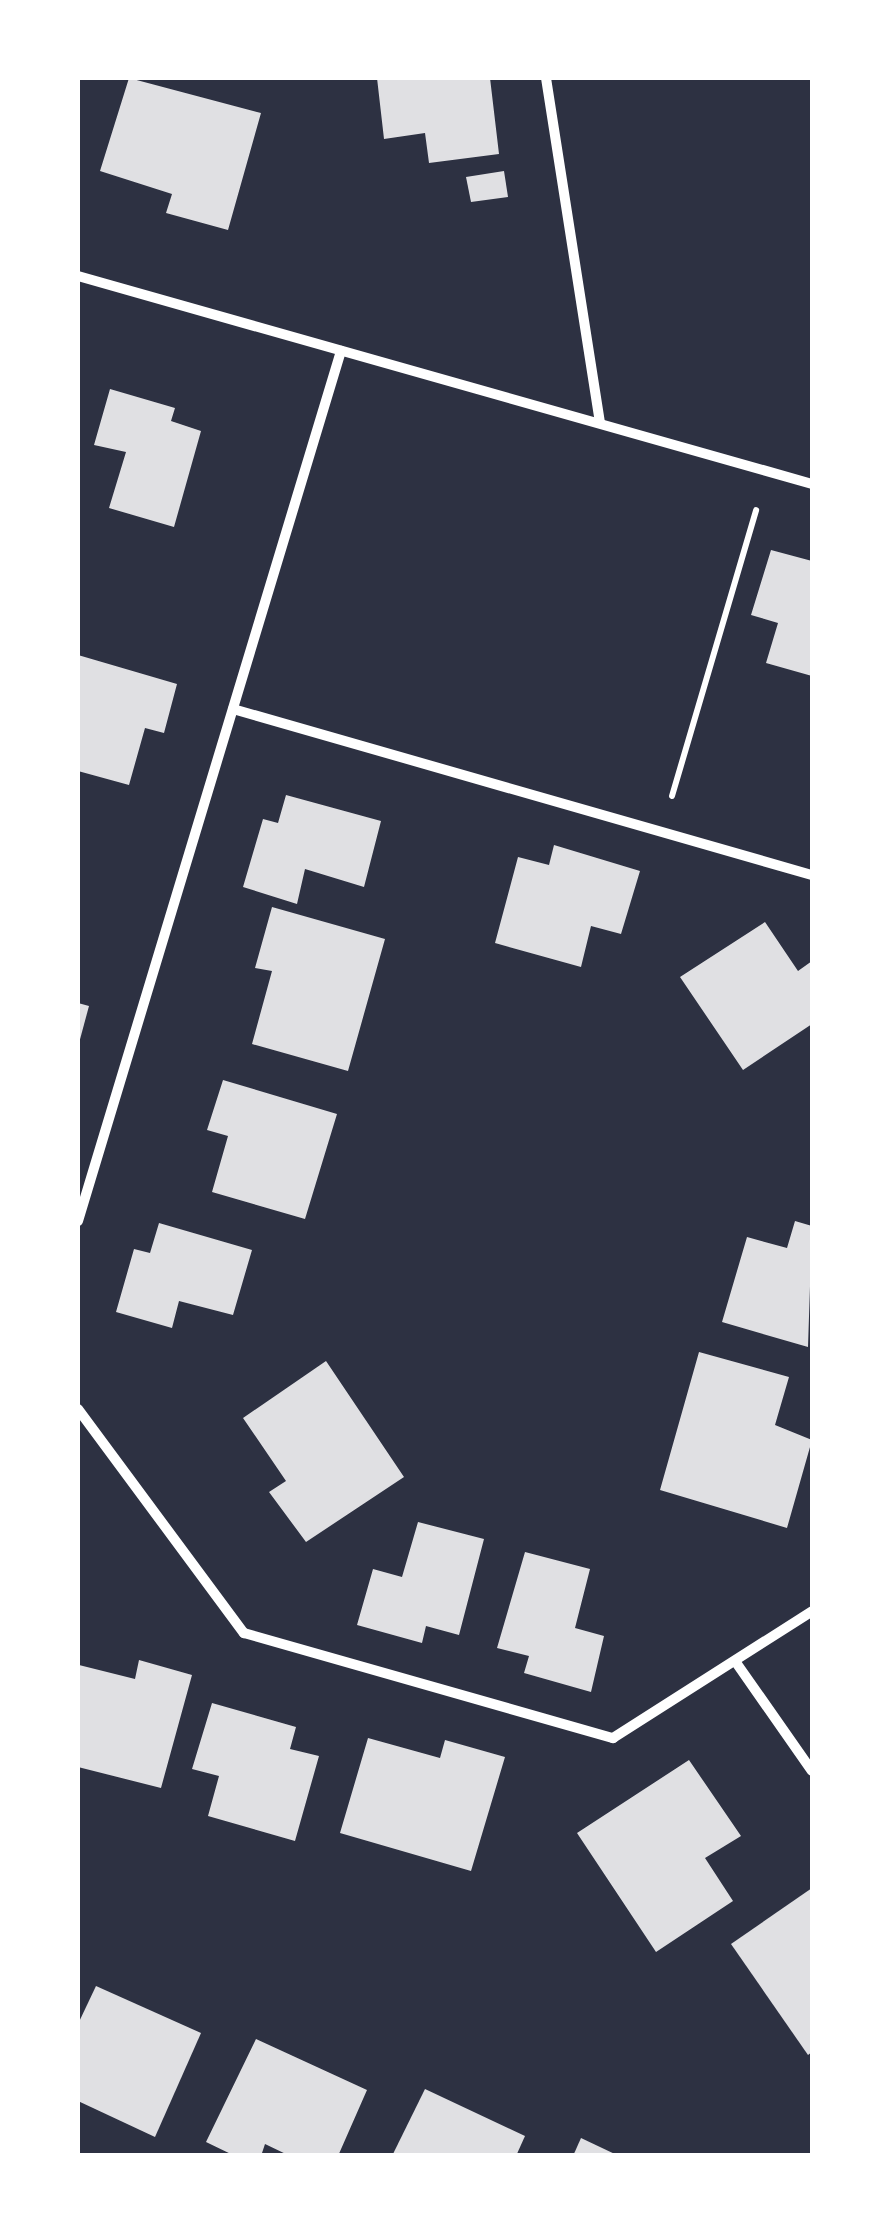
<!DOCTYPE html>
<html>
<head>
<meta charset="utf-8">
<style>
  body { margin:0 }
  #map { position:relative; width:890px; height:2233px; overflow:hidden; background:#2d3142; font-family:"Archivo Narrow",sans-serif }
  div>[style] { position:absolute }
  .building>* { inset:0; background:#e0e0e3 }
  .path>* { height:6px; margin:-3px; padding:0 3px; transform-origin:3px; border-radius:3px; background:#fff }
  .minor>* { height:10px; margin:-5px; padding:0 5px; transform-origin:5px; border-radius:5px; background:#fff }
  span { translate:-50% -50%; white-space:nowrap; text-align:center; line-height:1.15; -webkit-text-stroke:9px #fff; paint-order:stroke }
  .frame { position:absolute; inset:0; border:80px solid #fff; pointer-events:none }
</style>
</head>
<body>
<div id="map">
  <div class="building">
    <div style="clip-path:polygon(129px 78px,261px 113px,228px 230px,166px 213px,172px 194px,100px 171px)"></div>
    <div style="clip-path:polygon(377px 78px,490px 78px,499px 154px,429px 163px,425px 133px,384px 139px)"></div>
    <div style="clip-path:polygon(504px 171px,508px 197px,471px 202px,466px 177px)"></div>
    <div style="clip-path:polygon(110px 389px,175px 408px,171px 421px,201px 431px,174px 527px,109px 508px,126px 452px,94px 445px)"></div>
    <div style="clip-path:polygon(771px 550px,812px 561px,812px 676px,766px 663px,778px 623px,751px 615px)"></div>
    <div style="clip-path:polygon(78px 655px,177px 684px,164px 733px,145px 728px,129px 785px,78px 771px)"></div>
    <div style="clip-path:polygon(286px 795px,381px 821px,364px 887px,305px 869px,297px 904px,243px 887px,263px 819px,278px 823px)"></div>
    <div style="clip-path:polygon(554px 845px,640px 871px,621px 934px,591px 926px,581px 967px,495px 943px,518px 857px,549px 865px)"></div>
    <div style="clip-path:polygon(272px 907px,385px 939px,348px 1071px,252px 1044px,272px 971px,255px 968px)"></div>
    <div style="clip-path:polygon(765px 922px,798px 971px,812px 961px,812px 1024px,743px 1070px,680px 977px)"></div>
    <div style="clip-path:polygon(78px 1003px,89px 1006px,79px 1043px,78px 1043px)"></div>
    <div style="clip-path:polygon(223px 1080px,337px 1114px,305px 1219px,212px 1192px,228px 1136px,207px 1130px)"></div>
    <div style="clip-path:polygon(795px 1221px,812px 1226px,808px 1347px,722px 1322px,747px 1237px,787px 1248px)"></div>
    <div style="clip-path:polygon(159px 1223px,252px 1250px,233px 1315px,179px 1301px,172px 1328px,116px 1312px,134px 1249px,150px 1253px)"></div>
    <div style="clip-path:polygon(699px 1352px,789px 1377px,775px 1425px,812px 1440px,787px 1528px,660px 1490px)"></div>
    <div style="clip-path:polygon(326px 1361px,404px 1477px,306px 1542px,269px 1492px,286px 1481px,243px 1418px)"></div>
    <div style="clip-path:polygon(418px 1522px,484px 1539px,459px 1635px,426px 1626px,422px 1643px,357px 1625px,373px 1569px,402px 1577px)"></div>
    <div style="clip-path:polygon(525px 1552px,590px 1569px,575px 1628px,604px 1636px,591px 1692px,524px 1673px,529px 1656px,497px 1648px)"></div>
    <div style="clip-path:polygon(139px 1660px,192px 1675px,161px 1788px,78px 1767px,79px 1665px,135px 1679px)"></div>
    <div style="clip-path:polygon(212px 1703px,296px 1727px,290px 1749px,319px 1756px,295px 1841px,208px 1816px,219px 1776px,192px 1769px)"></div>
    <div style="clip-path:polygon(368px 1738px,440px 1758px,445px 1740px,505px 1757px,471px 1871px,340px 1833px)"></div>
    <div style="clip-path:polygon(689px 1760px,741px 1836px,705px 1858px,733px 1901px,656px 1952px,577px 1833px)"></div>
    <div style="clip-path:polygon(812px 1888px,812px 2052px,808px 2055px,731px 1944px)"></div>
    <div style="clip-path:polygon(96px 1986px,201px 2033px,155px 2137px,78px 2101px,78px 2024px)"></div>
    <div style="clip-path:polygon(256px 2039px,367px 2090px,338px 2156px,290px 2156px,265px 2144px,261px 2156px,235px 2156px,206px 2142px)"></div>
    <div style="clip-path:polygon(425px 2089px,525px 2136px,516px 2156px,392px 2156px)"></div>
    <div style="clip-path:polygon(581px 2138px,619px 2156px,573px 2156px)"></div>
  </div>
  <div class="path">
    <div style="left:672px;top:796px;width:298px;rotate:-73.6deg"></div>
  </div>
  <div class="minor">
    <div style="left:546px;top:78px;width:348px;rotate:81.1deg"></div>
    <div style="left:78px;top:276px;width:763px;rotate:15.82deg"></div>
    <div style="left:233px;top:709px;width:602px;rotate:16deg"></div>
    <div style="left:78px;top:1221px;width:909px;rotate:-73.18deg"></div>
    <div style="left:78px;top:1409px;width:279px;rotate:53.5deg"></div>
    <div style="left:244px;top:1633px;width:384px;rotate:15.9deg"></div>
    <div style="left:613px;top:1738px;width:236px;rotate:-32.5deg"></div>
    <div style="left:735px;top:1661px;width:134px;rotate:55deg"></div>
  </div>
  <div class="frame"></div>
</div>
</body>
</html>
